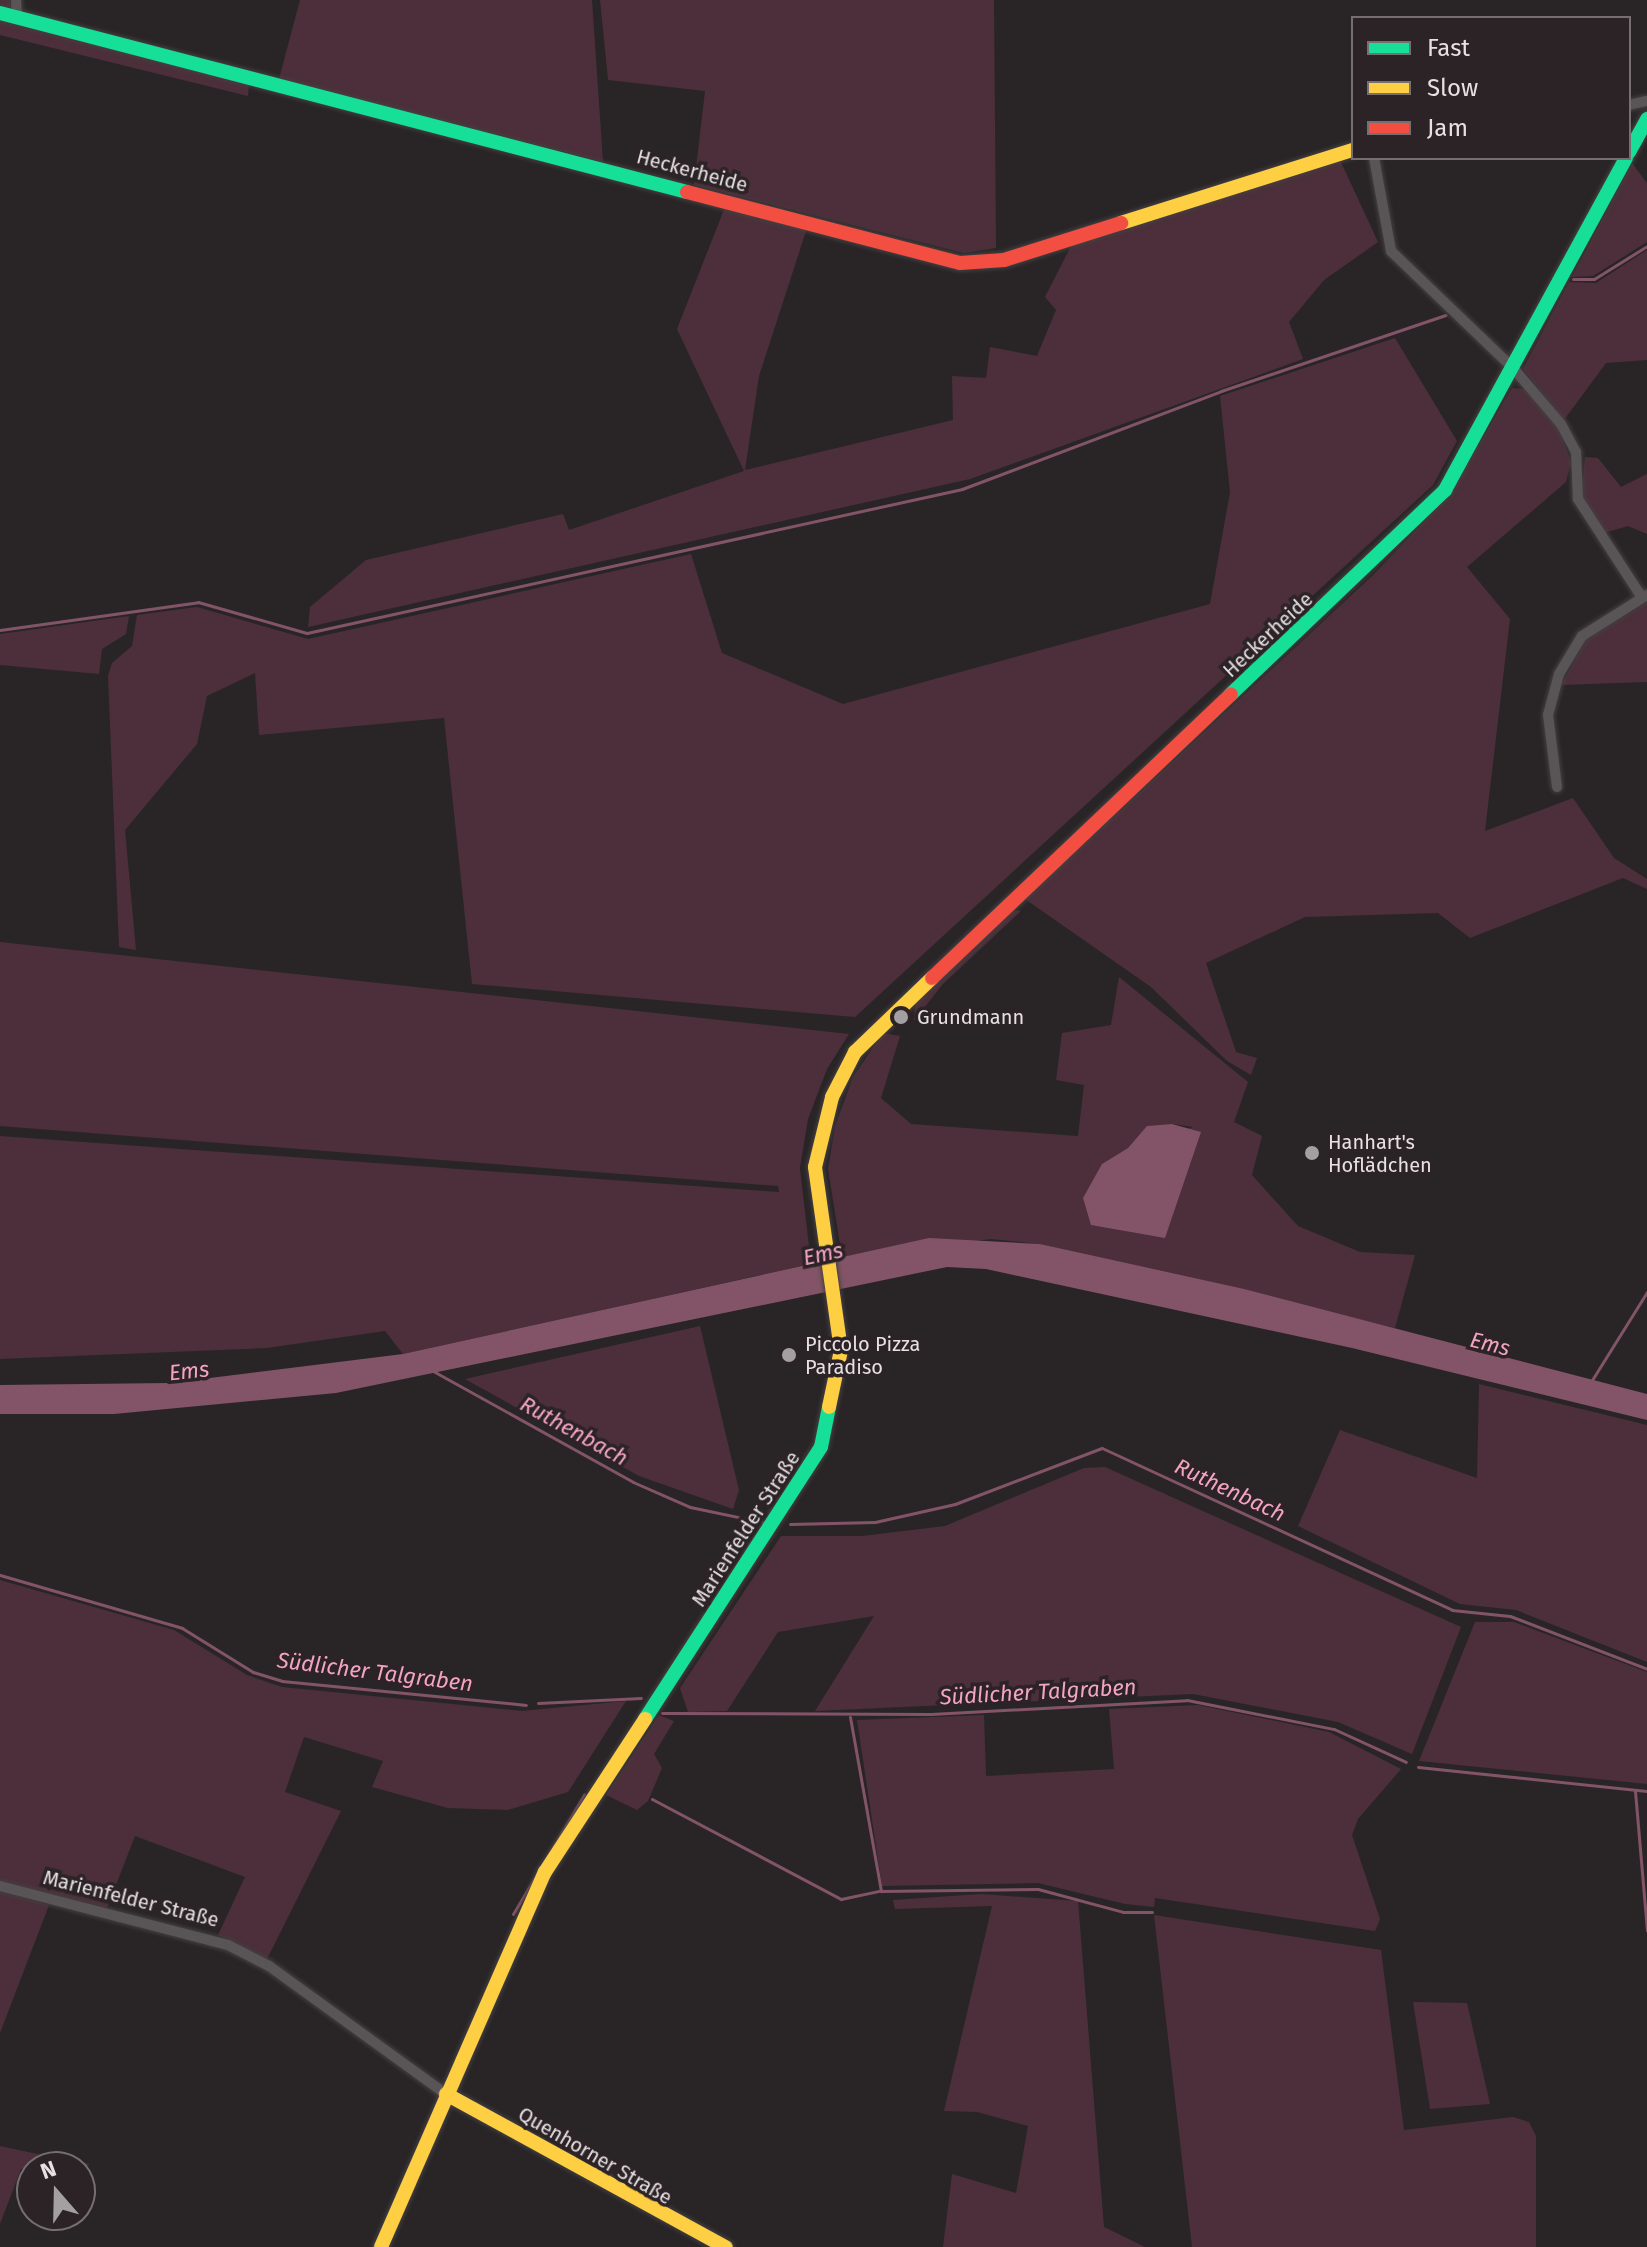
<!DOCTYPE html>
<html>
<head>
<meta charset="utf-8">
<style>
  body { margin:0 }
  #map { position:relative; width:1647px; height:2247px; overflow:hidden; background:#292527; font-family:"Fira Sans",sans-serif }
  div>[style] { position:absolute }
  .green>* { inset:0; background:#4c2f3a }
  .water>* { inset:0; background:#835467 }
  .stream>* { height:3px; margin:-1.5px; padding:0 1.5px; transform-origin:1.5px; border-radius:1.5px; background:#835467 }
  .roads { filter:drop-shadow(0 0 2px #454042) drop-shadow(0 0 2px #454042) }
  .street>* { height:10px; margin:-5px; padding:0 5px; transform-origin:5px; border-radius:5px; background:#595557 }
  .fast>* { height:14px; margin:-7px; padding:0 7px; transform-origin:7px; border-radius:7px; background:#16e098 }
  .slow>* { height:14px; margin:-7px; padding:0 7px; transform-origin:7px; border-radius:7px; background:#ffcf43 }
  .jam>* { height:14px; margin:-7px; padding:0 7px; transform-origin:7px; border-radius:7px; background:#f24e42 }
  .dots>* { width:22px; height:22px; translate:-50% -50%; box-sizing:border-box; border:4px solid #2b2326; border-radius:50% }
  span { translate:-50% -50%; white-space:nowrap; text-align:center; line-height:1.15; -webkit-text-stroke:7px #2b2326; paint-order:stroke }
  .street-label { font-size:20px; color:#e7e1e3 }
  .poi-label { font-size:20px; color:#e7e1e3 }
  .left { translate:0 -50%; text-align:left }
  .water-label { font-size:22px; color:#f4a4c3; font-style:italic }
  .legend { position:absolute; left:1351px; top:16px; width:280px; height:144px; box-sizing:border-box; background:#2b2326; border:2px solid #766f72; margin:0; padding:10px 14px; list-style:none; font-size:24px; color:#e7e1e3 }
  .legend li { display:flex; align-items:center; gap:16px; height:40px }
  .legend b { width:40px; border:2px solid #766f72 }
  .north { position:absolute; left:16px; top:2151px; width:80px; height:80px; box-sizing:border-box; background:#2b2326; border:2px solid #766f72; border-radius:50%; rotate:340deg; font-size:22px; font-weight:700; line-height:32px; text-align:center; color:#e7e1e3 }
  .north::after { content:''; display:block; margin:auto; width:28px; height:36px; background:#a49fa1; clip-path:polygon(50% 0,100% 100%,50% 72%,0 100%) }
</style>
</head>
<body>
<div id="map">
  <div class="green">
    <div style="clip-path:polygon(0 0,10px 0,11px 21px,249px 83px,248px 96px,0 35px)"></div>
    <div style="clip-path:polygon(300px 0,592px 0,603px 162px,279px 79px)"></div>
    <div style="clip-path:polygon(600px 0,994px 0,996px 248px,964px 253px,694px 185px,705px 91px,608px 80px)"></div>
    <div style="clip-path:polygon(1340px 160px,1378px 242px,1324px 280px,1289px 322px,1303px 359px,970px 479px,308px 627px,310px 607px,366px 560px,563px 514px,569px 530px,744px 471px,677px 329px,725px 207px,807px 228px,759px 376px,745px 470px,953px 420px,952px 376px,986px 378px,990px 347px,1037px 356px,1056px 310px,1045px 297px,1072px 244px)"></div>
    <div style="clip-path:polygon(1632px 163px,1647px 183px,1647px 242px,1593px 276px,1572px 277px)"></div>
    <div style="clip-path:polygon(1647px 250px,1647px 360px,1606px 363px,1564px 420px,1523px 369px,1569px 282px,1596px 283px)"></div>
    <div style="clip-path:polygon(1395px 338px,1457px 441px,1433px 485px,855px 1017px,472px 984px,444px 718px,259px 735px,255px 673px,207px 696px,197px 744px,125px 830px,136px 950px,119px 947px,108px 676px,112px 663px,132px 646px,137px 615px,197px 607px,308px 639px,691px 554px,722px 653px,843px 704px,1210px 604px,1230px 492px,1220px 396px)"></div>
    <div style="clip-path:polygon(1512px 388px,1524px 389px,1558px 426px,1571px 462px,1566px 482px,1467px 567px,1510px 619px,1485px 831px,1573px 798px,1614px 858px,1647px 879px,1647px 889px,1623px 878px,1470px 938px,1438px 913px,1305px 917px,1206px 963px,1236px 1052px,1257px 1058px,1251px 1075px,1227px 1061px,1151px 987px,1025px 899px,1372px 576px,1451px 493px)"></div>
    <div style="clip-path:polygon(1585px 457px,1598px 458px,1621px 487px,1647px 474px,1647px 534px,1628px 526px,1604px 533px,1581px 497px)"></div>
    <div style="clip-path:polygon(1647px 602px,1647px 682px,1561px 685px,1586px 640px)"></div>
    <div style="clip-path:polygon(129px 616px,126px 634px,102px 649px,99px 674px,0 665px,0 634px)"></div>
    <div style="clip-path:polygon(1010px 910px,1021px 911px,942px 985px,914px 1021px,915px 1000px)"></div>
    <div style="clip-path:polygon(0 942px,849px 1034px,827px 1069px,808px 1119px,800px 1168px,811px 1264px,403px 1354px,385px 1331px,267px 1348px,0 1359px,0 1136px,779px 1192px,778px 1186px,0 1126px)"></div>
    <div style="clip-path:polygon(evenodd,1119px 977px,1248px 1082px,1234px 1122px,1262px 1136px,1252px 1175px,1298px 1226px,1360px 1252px,1415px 1255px,1395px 1328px,1040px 1244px,991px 1239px,842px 1257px,828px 1169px,835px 1126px,853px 1077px,883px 1033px,900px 1036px,881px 1098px,911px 1124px,1078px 1136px,1084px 1085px,1056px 1080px,1062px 1033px,1111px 1025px,1119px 977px,1173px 1124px,1193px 1127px,1102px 1164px,1128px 1148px,1148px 1126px,1173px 1124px)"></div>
    <div style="clip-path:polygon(700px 1326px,739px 1490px,733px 1509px,639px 1476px,465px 1379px)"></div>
    <div style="clip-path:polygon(1479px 1384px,1647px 1425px,1647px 1662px,1516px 1610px,1460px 1604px,1298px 1526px,1340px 1430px,1477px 1478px)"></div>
    <div style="clip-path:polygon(1105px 1467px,1461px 1627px,1412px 1754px,1338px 1722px,1193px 1694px,815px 1711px,874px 1616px,778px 1632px,727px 1711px,688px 1712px,680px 1688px,781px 1536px,862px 1536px,945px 1526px,1084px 1468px)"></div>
    <div style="clip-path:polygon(0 1580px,174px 1630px,247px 1675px,282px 1687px,522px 1711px,626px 1701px,568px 1792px,508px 1810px,448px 1808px,372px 1787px,383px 1761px,304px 1737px,285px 1792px,341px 1811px,267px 1959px,218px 1935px,245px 1877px,135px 1836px,107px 1908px,0 1881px)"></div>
    <div style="clip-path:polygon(1475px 1622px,1514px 1622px,1647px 1672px,1647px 1784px,1419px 1761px)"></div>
    <div style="clip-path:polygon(1198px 1705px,1329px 1732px,1401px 1769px,1358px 1819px,1352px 1835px,1380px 1919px,1375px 1931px,1155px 1898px,1154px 1907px,1125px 1904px,1038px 1883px,882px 1886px,857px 1720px,984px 1715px,986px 1776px,1114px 1769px,1109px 1709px)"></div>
    <div style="clip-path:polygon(659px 1715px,674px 1721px,654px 1754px,662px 1768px,648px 1801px,637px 1810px,606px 1795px)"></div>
    <div style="clip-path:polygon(0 1891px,49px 1905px,0 2033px)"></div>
    <div style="clip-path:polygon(981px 1894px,1078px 1901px,1104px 2227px,1145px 2247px,943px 2247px,952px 2174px,1016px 2193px,1028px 2126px,977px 2112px,944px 2111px,992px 1906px,895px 1909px,893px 1900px)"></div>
    <div style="clip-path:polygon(1154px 1915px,1381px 1950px,1404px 2130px,1513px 2117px,1529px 2122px,1536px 2136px,1536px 2247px,1192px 2247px)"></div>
    <div style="clip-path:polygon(1413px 2002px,1467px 2003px,1490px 2104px,1430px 2109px)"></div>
    <div style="clip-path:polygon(0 2146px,28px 2152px,89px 2164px,83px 2175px,80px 2167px,21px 2169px,0 2224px)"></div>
  </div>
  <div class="water">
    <div style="clip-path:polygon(1172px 1124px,1201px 1132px,1165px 1238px,1091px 1225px,1083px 1198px,1102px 1164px,1128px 1148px,1147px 1126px)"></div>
    <div style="clip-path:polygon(929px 1238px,1040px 1244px,1244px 1289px,1647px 1394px,1647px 1420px,1352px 1348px,986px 1269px,947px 1267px,336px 1393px,114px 1414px,0 1414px,0 1385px,170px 1383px,403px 1354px)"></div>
  </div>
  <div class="stream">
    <div style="left:1573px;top:279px;width:21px"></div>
    <div style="left:1594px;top:279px;width:62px;rotate:-31.9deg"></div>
    <div style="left:0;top:630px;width:200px;rotate:-8deg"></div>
    <div style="left:198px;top:602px;width:113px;rotate:15.9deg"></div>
    <div style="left:307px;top:633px;width:671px;rotate:-12.4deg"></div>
    <div style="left:962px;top:489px;width:277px;rotate:-20.7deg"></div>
    <div style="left:1221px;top:391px;width:237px;rotate:-18.7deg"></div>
    <div style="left:433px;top:1371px;width:229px;rotate:29deg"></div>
    <div style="left:633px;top:1482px;width:62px;rotate:23.7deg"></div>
    <div style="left:690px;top:1507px;width:74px;rotate:11.8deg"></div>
    <div style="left:1592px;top:1380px;width:104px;rotate:-58deg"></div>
    <div style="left:790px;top:1524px;width:85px;rotate:-1.3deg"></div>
    <div style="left:875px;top:1522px;width:82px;rotate:-12.7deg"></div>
    <div style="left:955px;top:1504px;width:157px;rotate:-20.9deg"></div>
    <div style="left:1102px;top:1448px;width:386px;rotate:24.8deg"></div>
    <div style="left:1452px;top:1610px;width:58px;rotate:5.9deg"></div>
    <div style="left:1510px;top:1616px;width:147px;rotate:21.1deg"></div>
    <div style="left:0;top:1575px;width:190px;rotate:16.2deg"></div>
    <div style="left:182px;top:1628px;width:84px;rotate:31.8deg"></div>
    <div style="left:253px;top:1672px;width:30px;rotate:17deg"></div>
    <div style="left:282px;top:1681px;width:245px;rotate:5.6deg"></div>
    <div style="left:538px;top:1703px;width:103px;rotate:-2.8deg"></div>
    <div style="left:662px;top:1713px;width:269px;rotate:0.2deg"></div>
    <div style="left:931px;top:1714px;width:256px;rotate:-3.1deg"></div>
    <div style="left:1187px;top:1700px;width:150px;rotate:11.2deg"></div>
    <div style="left:1334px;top:1729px;width:79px;rotate:24.6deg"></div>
    <div style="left:850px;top:1717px;width:177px;rotate:79.9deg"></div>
    <div style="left:881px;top:1891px;width:157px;rotate:-0.7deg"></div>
    <div style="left:1038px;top:1889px;width:88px;rotate:15.1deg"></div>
    <div style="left:1123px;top:1912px;width:29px"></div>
    <div style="left:1418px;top:1767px;width:230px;rotate:6deg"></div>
    <div style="left:1635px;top:1791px;width:140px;rotate:85.1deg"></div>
    <div style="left:652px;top:1799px;width:214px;rotate:27.9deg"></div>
    <div style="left:841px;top:1899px;width:39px;rotate:-12deg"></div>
    <div style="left:513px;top:1914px;width:139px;rotate:-59.2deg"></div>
  </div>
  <div class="roads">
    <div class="street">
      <div style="left:16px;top:0;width:17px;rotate:87deg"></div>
      <div style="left:1629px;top:105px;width:18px;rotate:-13deg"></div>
      <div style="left:1374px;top:158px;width:95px;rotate:79.6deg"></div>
      <div style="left:1391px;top:251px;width:170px;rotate:43.8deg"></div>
      <div style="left:1514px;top:369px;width:72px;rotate:49.5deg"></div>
      <div style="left:1561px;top:424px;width:32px;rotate:62deg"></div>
      <div style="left:1576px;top:452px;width:47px;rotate:87.6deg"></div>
      <div style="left:1578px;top:499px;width:116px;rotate:57deg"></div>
      <div style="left:1557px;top:787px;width:73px;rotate:-97.1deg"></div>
      <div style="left:1548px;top:715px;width:42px;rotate:-75deg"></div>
      <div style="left:1559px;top:674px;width:44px;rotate:-58.8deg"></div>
      <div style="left:1582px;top:636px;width:77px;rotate:-32.2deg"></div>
      <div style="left:0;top:1886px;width:236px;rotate:14.5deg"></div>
      <div style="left:228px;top:1945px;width:46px;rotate:27.1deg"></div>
      <div style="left:269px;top:1966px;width:218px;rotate:35.9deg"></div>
    </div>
    <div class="fast">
      <div style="left:0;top:13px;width:710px;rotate:14.6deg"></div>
      <div style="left:1629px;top:152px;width:38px;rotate:-61deg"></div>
      <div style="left:1231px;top:694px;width:296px;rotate:-43.6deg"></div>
      <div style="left:1445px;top:490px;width:378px;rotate:-61.4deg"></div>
      <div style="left:645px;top:1719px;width:324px;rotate:-57.1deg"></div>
      <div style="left:821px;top:1447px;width:41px;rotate:-78.7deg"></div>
    </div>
    <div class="slow">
      <div style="left:1121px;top:223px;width:243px;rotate:-17.5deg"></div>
      <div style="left:829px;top:1407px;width:58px;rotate:-78.1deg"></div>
      <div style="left:841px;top:1350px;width:185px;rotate:-98.1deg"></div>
      <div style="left:815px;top:1167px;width:72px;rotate:-76.3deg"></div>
      <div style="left:832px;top:1097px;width:51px;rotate:-62.9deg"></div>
      <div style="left:855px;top:1052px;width:107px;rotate:-43.9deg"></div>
      <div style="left:446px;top:2094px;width:319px;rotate:28.7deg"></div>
      <div style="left:381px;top:2247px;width:409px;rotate:-66.4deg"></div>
      <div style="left:545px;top:1872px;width:183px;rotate:-56.8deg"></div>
    </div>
    <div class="jam">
      <div style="left:687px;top:192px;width:282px;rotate:14.6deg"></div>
      <div style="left:960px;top:263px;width:44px;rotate:-3.9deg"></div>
      <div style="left:1004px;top:260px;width:123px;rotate:-17.5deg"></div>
      <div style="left:932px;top:978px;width:412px;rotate:-43.5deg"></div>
    </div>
  </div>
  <div class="dots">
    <div style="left:901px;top:1017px;background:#a49fa1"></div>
    <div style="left:1312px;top:1153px;background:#a49fa1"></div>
    <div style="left:789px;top:1355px;background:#a49fa1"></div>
  </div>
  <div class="street-label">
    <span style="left:692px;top:171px;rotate:15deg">Heckerheide</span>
    <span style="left:1268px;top:635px;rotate:-43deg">Heckerheide</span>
    <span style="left:746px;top:1529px;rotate:-57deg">Marienfelder Straße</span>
    <span style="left:131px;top:1899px;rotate:14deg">Marienfelder Straße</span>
    <span style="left:595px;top:2156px;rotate:30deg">Quenhorner Straße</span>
  </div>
  <div class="poi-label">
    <span class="left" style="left:917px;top:1017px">Grundmann</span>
    <span class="left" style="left:1328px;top:1154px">Hanhart's<br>Hoflädchen</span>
    <span class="left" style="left:805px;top:1356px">Piccolo Pizza<br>Paradiso</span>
  </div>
  <div class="water-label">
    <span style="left:823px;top:1254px;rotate:-12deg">Ems</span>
    <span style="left:1490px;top:1344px;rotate:14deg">Ems</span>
    <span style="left:189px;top:1371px;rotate:-6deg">Ems</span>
    <span style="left:574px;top:1431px;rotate:29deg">Ruthenbach</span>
    <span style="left:1230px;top:1490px;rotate:25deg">Ruthenbach</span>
    <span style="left:375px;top:1672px;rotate:7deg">Südlicher Talgraben</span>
    <span style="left:1038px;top:1692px;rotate:-3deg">Südlicher Talgraben</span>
  </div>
  <ul class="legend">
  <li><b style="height:10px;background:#16e098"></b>Fast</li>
  <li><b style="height:10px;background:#ffcf43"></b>Slow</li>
  <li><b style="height:10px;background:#f24e42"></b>Jam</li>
  </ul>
  <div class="north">N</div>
</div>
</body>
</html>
